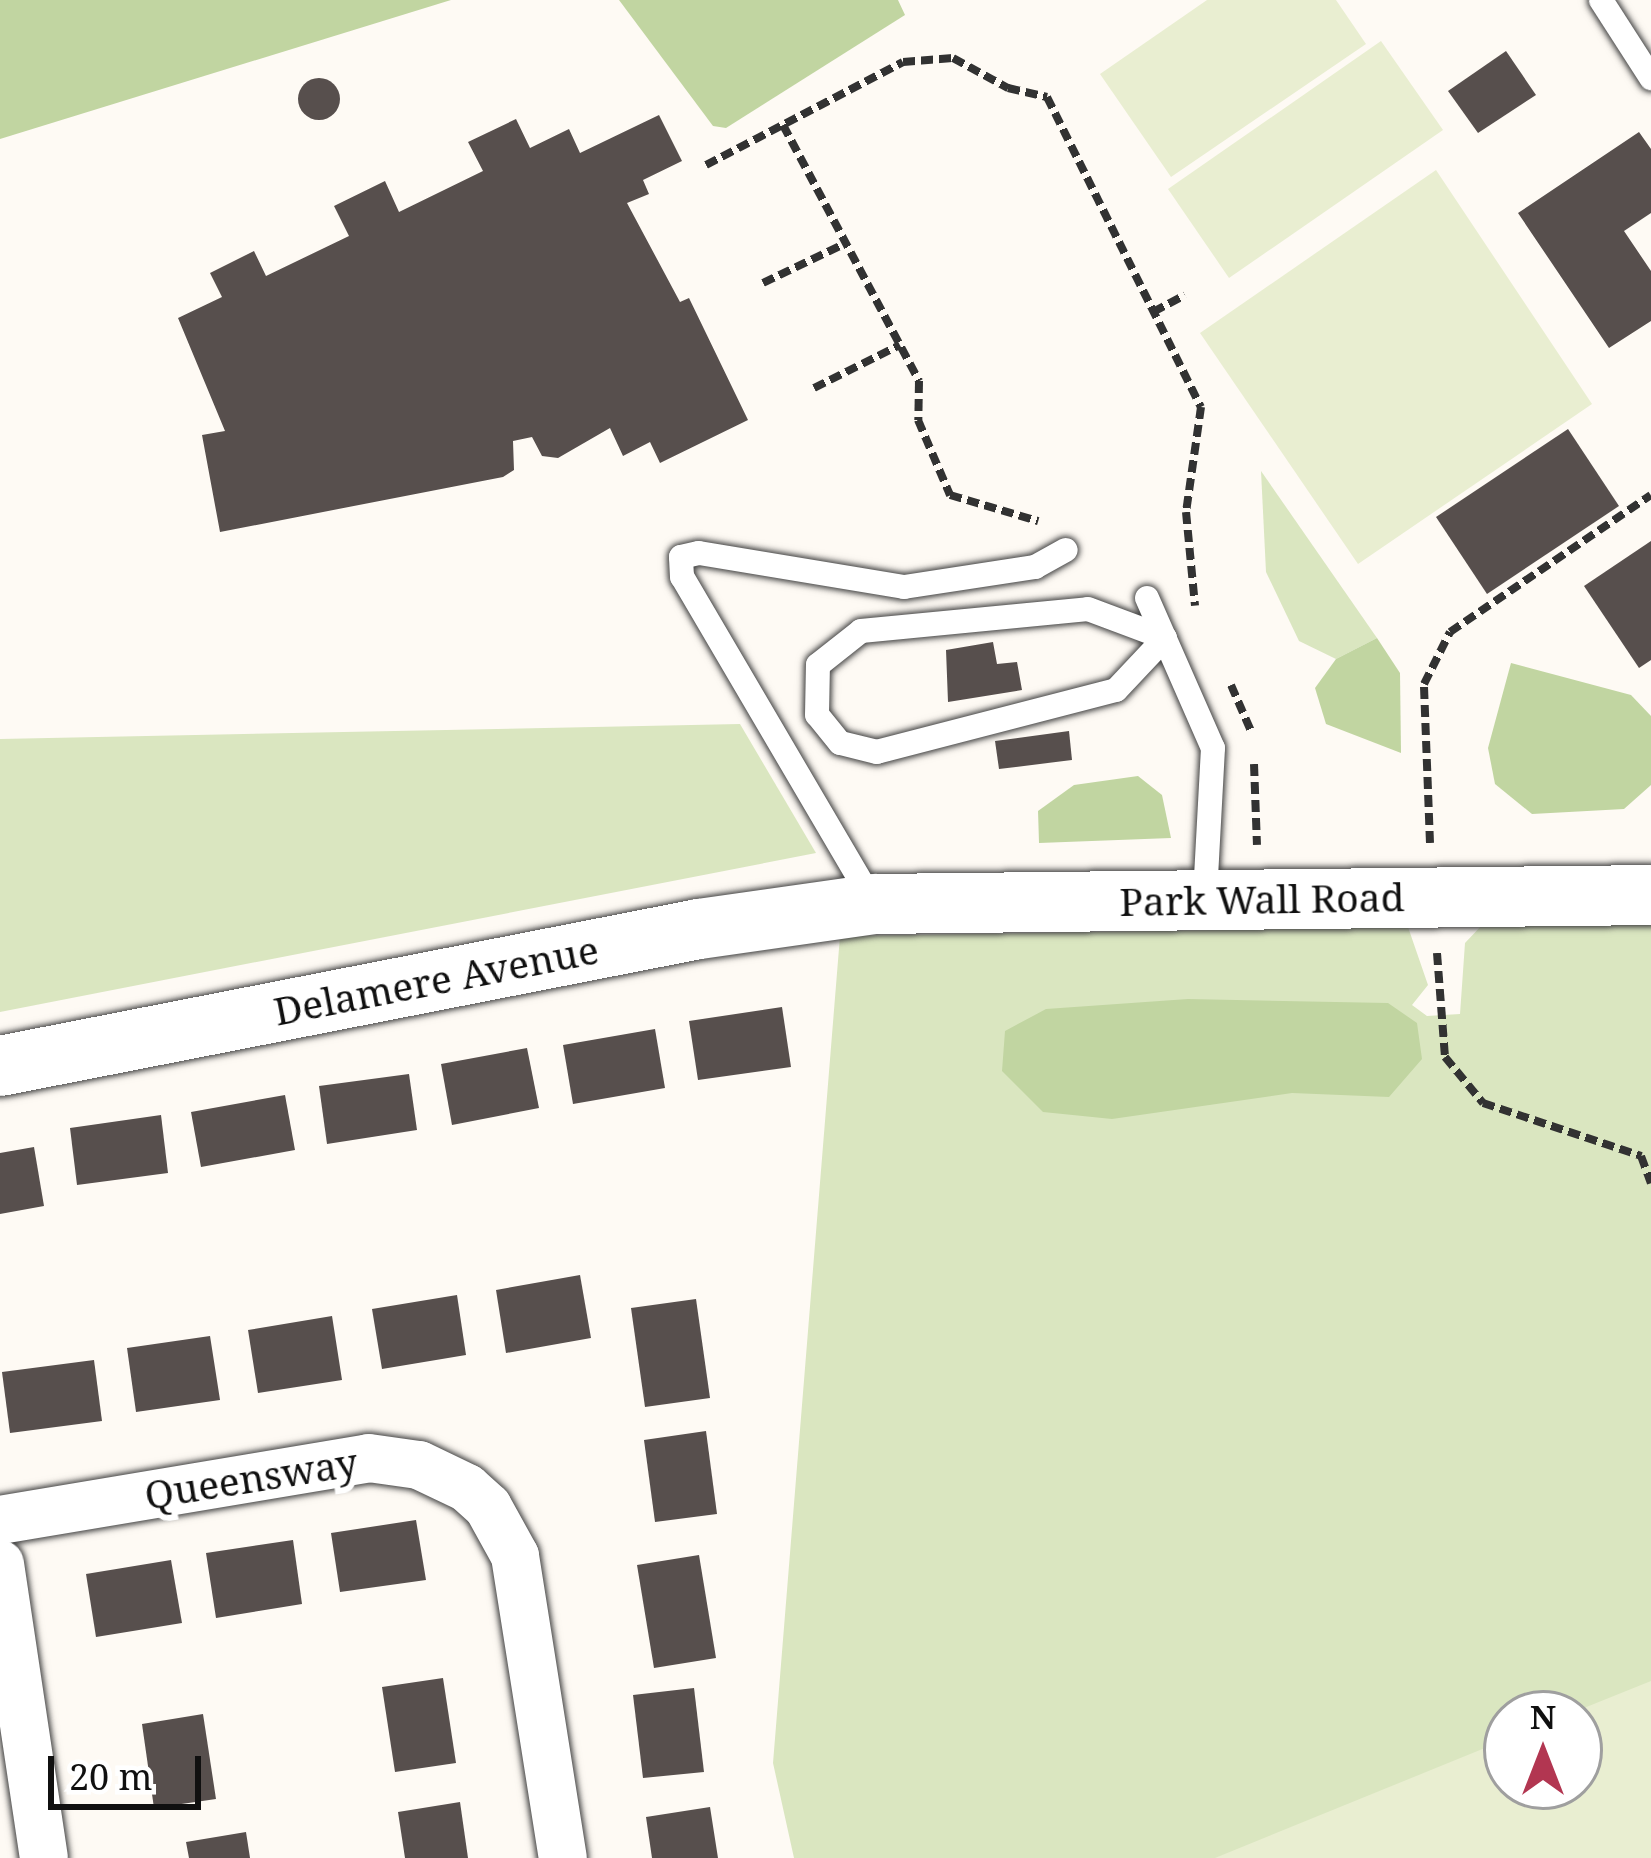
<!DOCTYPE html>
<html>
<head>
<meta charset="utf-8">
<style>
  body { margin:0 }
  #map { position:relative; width:1651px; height:1858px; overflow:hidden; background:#fefaf4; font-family:"Noto Serif",serif }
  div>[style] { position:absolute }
  .green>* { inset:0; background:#dae6c0 }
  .forest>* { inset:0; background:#c1d5a1 }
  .pitch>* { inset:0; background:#e9eed1 }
  .building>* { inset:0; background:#574f4d }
  .round { border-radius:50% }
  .path>* { height:8px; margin-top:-4px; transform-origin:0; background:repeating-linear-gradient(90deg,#323232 0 12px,transparent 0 18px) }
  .roads { filter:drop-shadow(0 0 3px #434343) drop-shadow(0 0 3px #434343) }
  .service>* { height:24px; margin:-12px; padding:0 12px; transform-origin:12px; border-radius:12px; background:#fff }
  .minor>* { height:48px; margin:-24px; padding:0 24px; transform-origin:24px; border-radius:24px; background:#fff }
  .tertiary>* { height:60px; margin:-30px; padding:0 30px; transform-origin:30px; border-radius:30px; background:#fff }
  span { translate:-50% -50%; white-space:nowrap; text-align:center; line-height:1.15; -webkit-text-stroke:12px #fff; paint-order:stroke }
  .street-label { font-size:39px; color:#101010 }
  .north { position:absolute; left:1483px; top:1690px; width:120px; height:120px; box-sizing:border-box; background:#fff; border:3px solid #9f9f9f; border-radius:50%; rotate:0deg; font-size:33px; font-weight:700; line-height:48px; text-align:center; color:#101010 }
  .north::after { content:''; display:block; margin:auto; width:42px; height:54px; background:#b23651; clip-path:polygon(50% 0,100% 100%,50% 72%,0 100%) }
  .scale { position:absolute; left:48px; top:1756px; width:153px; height:54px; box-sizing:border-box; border:6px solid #101010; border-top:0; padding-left:15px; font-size:36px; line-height:42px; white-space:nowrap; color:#101010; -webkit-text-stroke:9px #fff; paint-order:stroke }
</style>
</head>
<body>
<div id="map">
  <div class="green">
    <div style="clip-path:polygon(1261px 471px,1377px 638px,1336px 659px,1299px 641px,1266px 572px)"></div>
    <div style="clip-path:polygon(740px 724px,816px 853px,0 1012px,0 739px)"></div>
    <div style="clip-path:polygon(evenodd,1651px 918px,1651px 1858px,794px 1858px,773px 1763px,840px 936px,1408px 927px,1428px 985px,1412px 1005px,1427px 1016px,1460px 1014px,1465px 943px,1482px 925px,1651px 918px,1507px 1714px,1579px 1714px,1579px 1786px,1507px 1786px,1507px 1714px)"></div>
  </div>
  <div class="forest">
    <div style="clip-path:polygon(0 0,451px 0,0 139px)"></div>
    <div style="clip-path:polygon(619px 0,898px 0,905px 15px,726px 128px,713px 126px)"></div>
    <div style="clip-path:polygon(1377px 638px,1400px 673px,1401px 753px,1326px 724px,1315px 688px,1336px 659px)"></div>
    <div style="clip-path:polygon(1511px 663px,1631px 695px,1651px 716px,1651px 785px,1624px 809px,1532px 814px,1495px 784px,1488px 748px)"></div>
    <div style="clip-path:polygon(1138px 776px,1162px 795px,1171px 838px,1039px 843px,1038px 811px,1074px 785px)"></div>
    <div style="clip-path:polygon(1188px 999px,1388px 1003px,1417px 1023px,1422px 1059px,1389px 1097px,1292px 1093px,1112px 1119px,1043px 1112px,1002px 1071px,1005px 1031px,1046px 1009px)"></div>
  </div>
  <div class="pitch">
    <div style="clip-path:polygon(1207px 0,1336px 0,1366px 44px,1171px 177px,1100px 74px)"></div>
    <div style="clip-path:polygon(1381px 41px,1443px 130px,1229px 278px,1168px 189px)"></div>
    <div style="clip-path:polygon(1436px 170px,1592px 404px,1358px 564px,1200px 333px)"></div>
    <div style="clip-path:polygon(1651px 1681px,1651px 1858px,1215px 1858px,1507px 1739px,1507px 1786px,1579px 1786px,1579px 1714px,1569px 1714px)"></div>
  </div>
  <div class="building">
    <div style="clip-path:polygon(1506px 51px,1536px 95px,1478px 133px,1448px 91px)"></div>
    <div class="round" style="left:298px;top:78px;width:42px;height:42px"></div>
    <div style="clip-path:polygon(659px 115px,682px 161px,643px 180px,649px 194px,627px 203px,680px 302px,689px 298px,748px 420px,660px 463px,650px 442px,623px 456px,610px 428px,558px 458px,542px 456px,532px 437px,513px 441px,514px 470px,503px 477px,220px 532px,202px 435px,225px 431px,178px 318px,222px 297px,210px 273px,254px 251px,266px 276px,349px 236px,334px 206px,385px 181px,399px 212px,483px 171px,468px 142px,516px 119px,530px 148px,569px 129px,580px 153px)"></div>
    <div style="clip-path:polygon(1639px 132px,1651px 149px,1651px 213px,1624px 231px,1651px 271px,1651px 321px,1609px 348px,1518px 213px)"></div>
    <div style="clip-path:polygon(1568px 429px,1619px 506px,1487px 594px,1436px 517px)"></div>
    <div style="clip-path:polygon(1651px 541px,1651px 660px,1639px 668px,1584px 586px)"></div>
    <div style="clip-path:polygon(993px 642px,997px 664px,1017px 662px,1022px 690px,948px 702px,946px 650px)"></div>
    <div style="clip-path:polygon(1069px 731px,1072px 760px,999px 769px,995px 741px)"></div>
    <div style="clip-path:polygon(782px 1007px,791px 1067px,698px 1080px,689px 1021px)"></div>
    <div style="clip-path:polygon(655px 1029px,665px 1088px,573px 1104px,563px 1045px)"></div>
    <div style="clip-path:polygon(527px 1048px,539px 1108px,452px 1125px,441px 1064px)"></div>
    <div style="clip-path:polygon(409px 1074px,417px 1130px,327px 1144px,319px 1086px)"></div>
    <div style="clip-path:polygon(285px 1095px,295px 1150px,201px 1167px,191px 1112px)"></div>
    <div style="clip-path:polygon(161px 1115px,168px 1173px,77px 1185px,70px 1128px)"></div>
    <div style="clip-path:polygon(34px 1147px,44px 1206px,0 1214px,0 1153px)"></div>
    <div style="clip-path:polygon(580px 1275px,591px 1338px,506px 1353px,496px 1290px)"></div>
    <div style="clip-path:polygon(457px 1295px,466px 1355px,382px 1369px,372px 1309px)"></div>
    <div style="clip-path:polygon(696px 1299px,710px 1398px,645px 1407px,631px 1308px)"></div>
    <div style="clip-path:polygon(332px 1316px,342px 1380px,258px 1393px,248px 1330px)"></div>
    <div style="clip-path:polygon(210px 1336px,220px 1400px,136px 1412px,127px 1348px)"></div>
    <div style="clip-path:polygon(94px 1360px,102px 1421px,10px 1433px,2px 1372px)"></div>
    <div style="clip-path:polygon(706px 1431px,717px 1514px,655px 1522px,644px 1440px)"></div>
    <div style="clip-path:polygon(416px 1520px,426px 1580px,340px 1592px,331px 1533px)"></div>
    <div style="clip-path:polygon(293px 1540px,302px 1604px,216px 1618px,206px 1553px)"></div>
    <div style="clip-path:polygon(699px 1555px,716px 1658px,654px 1668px,637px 1565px)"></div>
    <div style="clip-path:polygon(171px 1560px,182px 1623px,96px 1637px,86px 1574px)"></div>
    <div style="clip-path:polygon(443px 1678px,456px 1763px,395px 1772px,382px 1687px)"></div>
    <div style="clip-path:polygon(694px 1688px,704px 1772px,643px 1778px,633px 1695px)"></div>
    <div style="clip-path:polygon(203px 1714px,216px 1799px,154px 1808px,142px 1724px)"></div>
    <div style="clip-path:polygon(460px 1802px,468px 1858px,405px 1858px,398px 1812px)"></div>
    <div style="clip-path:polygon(710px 1807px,718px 1858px,652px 1858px,646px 1817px)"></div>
    <div style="clip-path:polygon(246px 1832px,250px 1858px,189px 1858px,186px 1842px)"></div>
  </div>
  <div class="path">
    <div style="left:783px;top:125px;width:290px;rotate:62deg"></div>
    <div style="left:919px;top:381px;width:39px;rotate:91deg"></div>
    <div style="left:918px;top:420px;width:82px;rotate:66.9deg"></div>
    <div style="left:950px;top:495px;width:92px;rotate:16.5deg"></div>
    <div style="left:706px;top:165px;width:222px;rotate:-27.6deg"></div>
    <div style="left:903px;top:62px;width:50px;rotate:-4.6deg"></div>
    <div style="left:953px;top:58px;width:63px;rotate:28.6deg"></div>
    <div style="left:1008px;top:88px;width:40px;rotate:13deg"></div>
    <div style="left:1047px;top:97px;width:346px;rotate:63.6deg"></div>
    <div style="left:1201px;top:407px;width:106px;rotate:98.1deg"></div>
    <div style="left:1186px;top:512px;width:94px;rotate:84.5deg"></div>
    <div style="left:763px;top:283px;width:92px;rotate:-25.7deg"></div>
    <div style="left:1153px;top:312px;width:36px;rotate:-28deg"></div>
    <div style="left:814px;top:388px;width:96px;rotate:-26.6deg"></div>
    <div style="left:1231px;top:685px;width:50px;rotate:66.5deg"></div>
    <div style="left:1254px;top:764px;width:81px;rotate:87.9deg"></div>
    <div style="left:1430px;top:843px;width:159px;rotate:-92.2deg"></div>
    <div style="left:1424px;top:684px;width:58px;rotate:-63.4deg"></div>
    <div style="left:1450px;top:632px;width:243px;rotate:-34.3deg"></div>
    <div style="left:1437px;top:953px;width:104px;rotate:85.6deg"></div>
    <div style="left:1445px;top:1057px;width:60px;rotate:50.4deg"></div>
    <div style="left:1483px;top:1103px;width:167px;rotate:18.5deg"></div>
    <div style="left:1641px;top:1156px;width:29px;rotate:70deg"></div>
  </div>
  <div class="roads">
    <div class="service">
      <div style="left:1601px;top:0;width:93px;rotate:57.3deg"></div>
      <div style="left:1147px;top:598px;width:164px;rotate:66.3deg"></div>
      <div style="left:1213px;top:748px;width:150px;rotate:93.1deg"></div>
      <div style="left:1088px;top:609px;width:82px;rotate:20.6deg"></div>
      <div style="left:1165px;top:638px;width:71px;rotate:133.3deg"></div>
      <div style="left:1116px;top:690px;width:247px;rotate:165.5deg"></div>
      <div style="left:877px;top:752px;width:38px;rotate:-166deg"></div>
      <div style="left:840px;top:743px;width:36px;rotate:-129deg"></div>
      <div style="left:817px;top:715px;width:50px;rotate:-88.9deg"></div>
      <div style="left:818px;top:665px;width:55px;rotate:-38.3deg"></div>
      <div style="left:861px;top:631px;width:228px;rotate:-5.5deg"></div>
      <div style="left:873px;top:902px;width:377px;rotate:-120.4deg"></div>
      <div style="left:682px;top:577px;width:20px;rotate:-93deg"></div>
      <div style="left:681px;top:557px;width:18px;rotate:-13deg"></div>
      <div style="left:699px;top:553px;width:208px;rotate:9.4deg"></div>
      <div style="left:904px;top:587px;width:133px;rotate:-8.7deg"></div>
      <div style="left:1035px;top:567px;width:35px;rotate:-29deg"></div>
    </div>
    <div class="minor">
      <div style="left:0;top:1520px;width:374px;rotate:-9.5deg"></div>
      <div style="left:369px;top:1458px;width:50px;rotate:8deg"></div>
      <div style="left:419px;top:1465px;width:53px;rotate:25.6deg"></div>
      <div style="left:467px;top:1488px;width:28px;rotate:42deg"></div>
      <div style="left:488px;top:1507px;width:56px;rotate:61.1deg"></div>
      <div style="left:515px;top:1556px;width:306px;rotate:81deg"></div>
      <div style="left:0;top:1564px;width:297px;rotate:81.5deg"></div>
    </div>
    <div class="tertiary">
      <div style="left:0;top:1066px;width:712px;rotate:-11.09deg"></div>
      <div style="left:699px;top:929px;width:177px;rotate:-8.1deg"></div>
      <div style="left:874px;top:904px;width:777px;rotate:-0.66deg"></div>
    </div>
  </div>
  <div class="street-label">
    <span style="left:1262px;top:899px;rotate:-1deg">Park Wall Road</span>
    <span style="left:436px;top:980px;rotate:-11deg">Delamere Avenue</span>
    <span style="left:251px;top:1478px;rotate:-9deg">Queensway</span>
  </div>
  <div class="north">N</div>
  <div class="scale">20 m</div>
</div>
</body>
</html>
